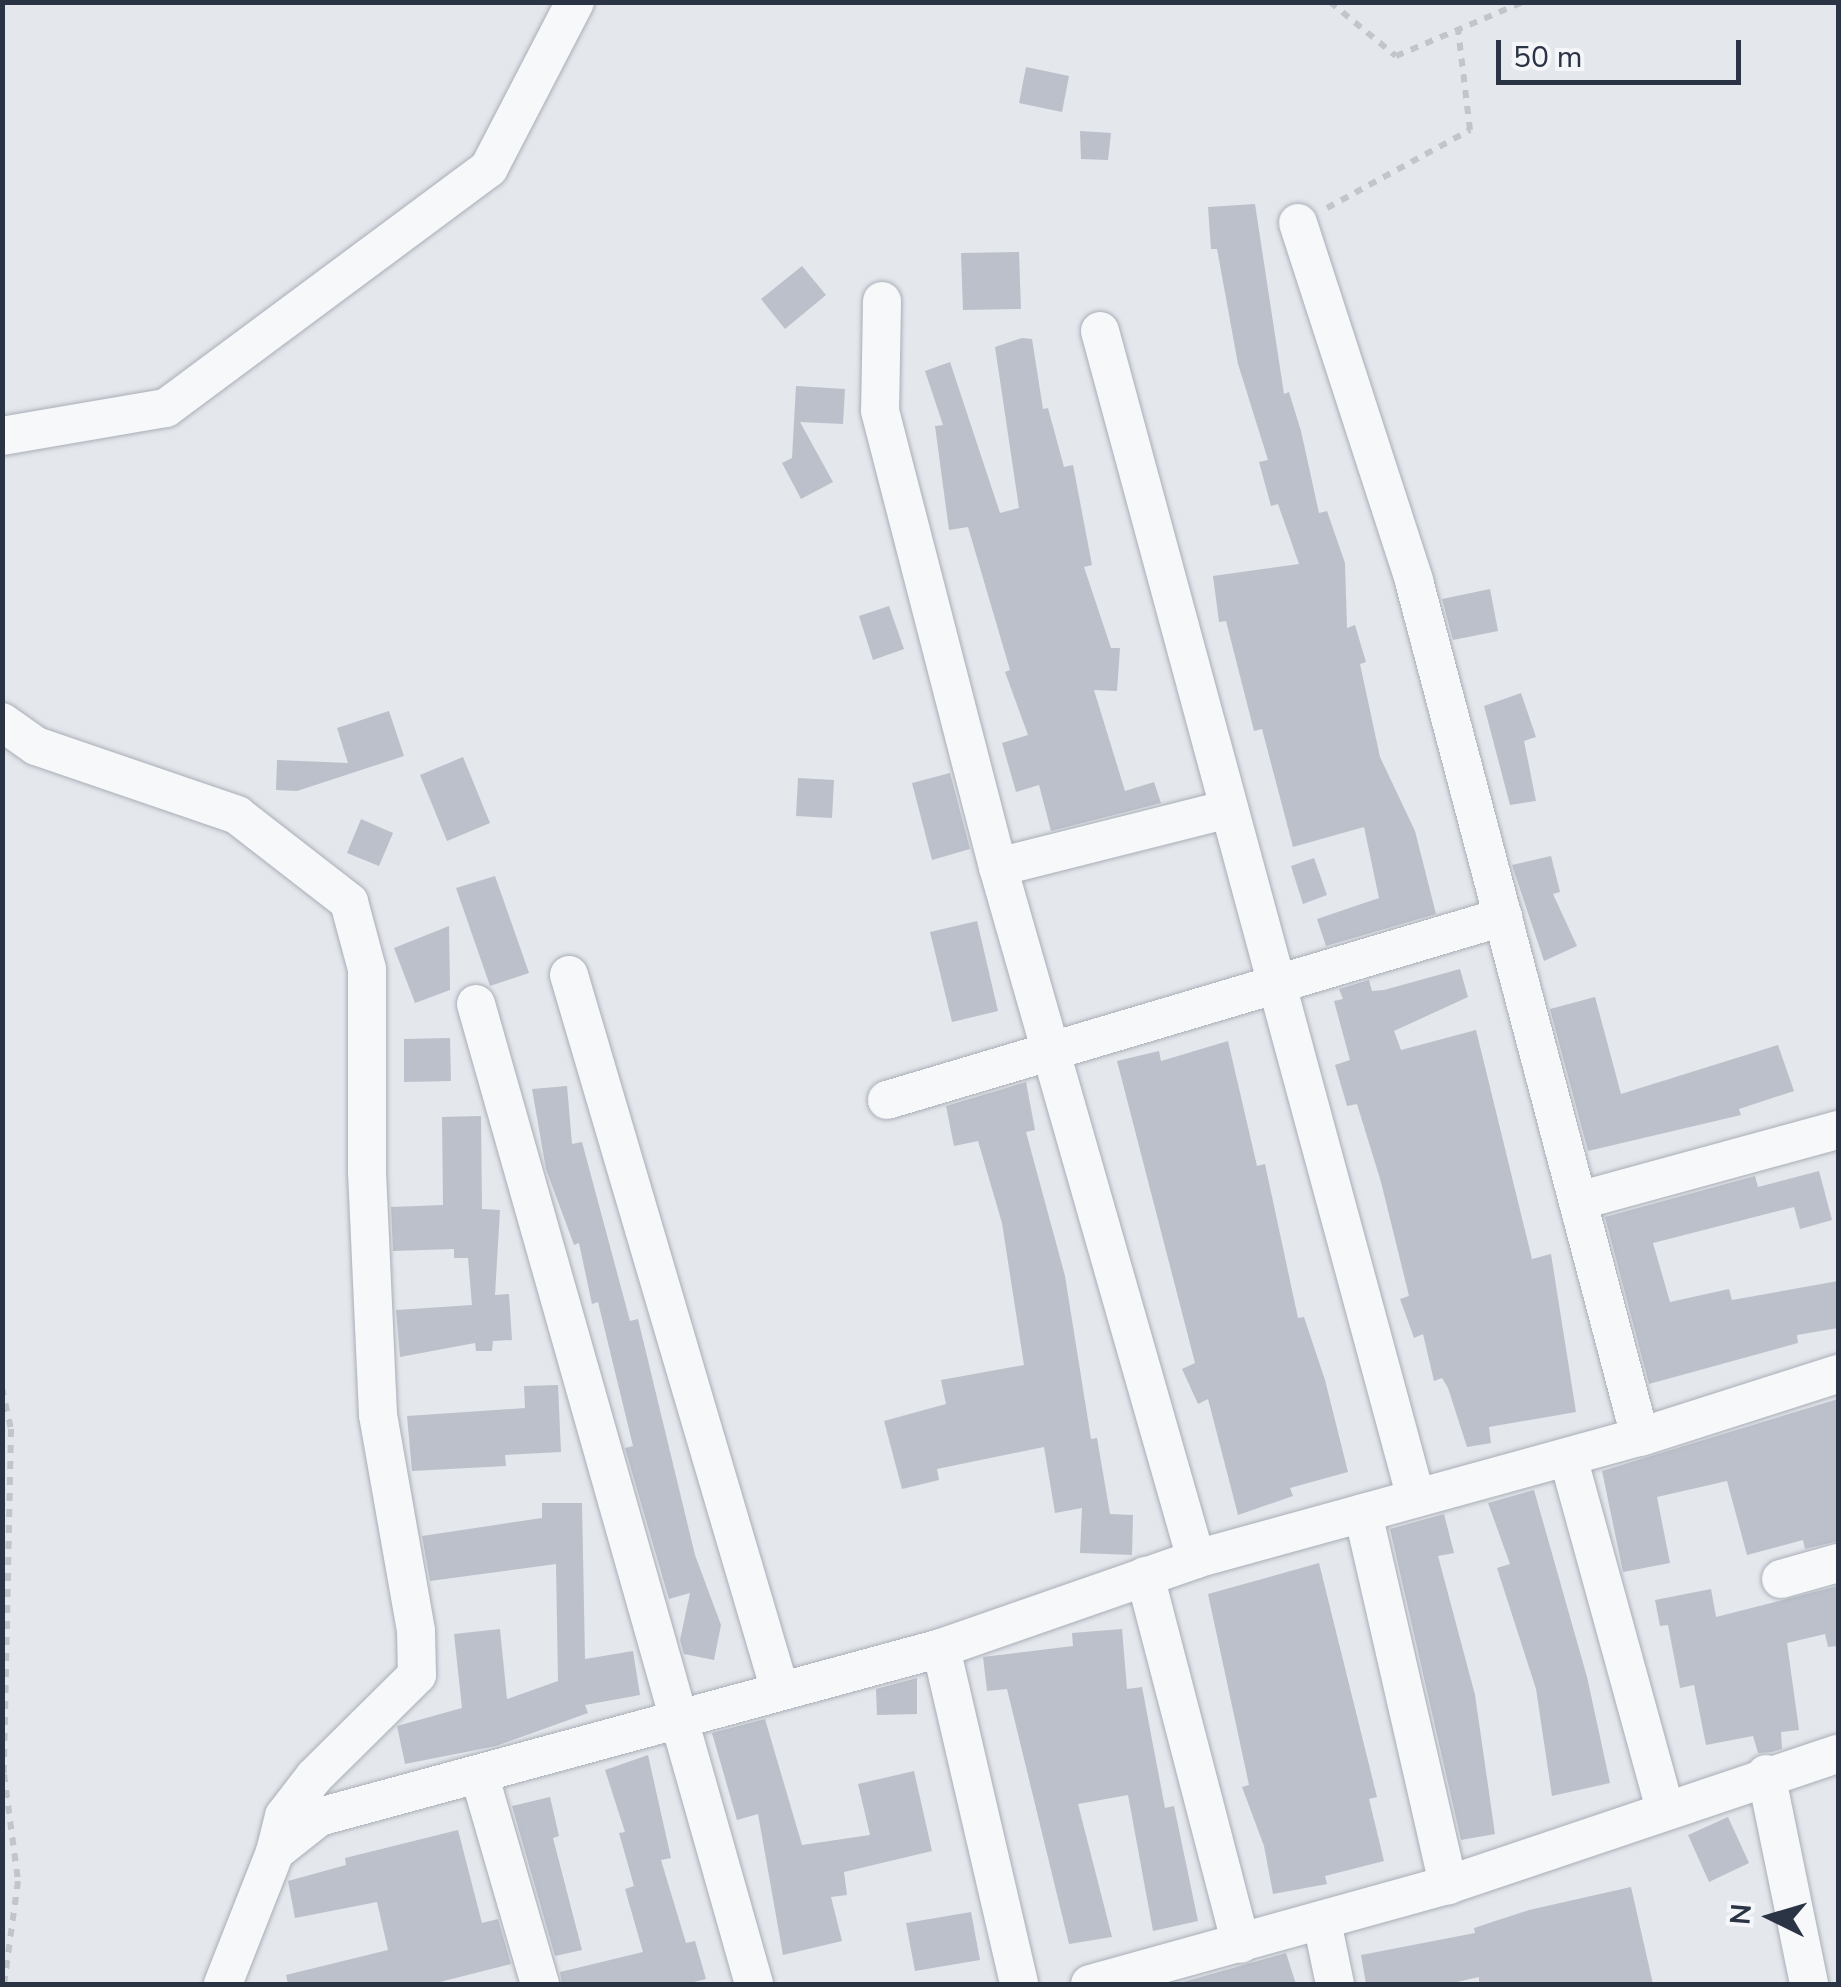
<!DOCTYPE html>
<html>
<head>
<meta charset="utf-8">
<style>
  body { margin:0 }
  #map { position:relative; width:1841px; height:1987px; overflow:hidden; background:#e4e7ec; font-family:"Nunito Sans",sans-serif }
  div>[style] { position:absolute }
  .building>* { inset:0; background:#bbc0ca }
  .path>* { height:6px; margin-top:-3px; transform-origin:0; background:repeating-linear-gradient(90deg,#c2c5cb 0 8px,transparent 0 16px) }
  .roads { filter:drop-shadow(0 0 2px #a9aeb7) drop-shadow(0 0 2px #a9aeb7) }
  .minor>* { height:38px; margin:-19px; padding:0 19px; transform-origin:19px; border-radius:19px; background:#f7f8fa }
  span { translate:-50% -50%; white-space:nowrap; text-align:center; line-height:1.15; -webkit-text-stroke:8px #f4f6f9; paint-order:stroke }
  .frame { position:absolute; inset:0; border:5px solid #2b3445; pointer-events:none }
  .north { position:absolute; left:1721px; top:1867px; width:100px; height:100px; -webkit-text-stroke:8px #f4f6f9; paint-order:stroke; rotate:275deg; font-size:28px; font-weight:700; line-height:40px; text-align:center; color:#2b3445 }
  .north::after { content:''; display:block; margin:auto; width:35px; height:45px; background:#2b3445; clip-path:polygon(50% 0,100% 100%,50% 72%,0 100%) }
  .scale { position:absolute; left:1496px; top:40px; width:245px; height:45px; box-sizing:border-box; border:5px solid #2b3445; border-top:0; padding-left:12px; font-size:30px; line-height:35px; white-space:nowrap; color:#2b3445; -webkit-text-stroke:8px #f4f6f9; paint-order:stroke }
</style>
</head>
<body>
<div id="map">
  <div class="building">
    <div style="clip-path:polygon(1026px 67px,1069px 76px,1062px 112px,1019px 103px)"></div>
    <div style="clip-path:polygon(1080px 131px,1111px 133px,1108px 160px,1081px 159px)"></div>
    <div style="clip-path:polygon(1255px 204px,1284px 394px,1289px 392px,1301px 431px,1319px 513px,1327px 511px,1345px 563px,1347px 628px,1355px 625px,1366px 662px,1360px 664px,1380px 757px,1415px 831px,1436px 914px,1326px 946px,1317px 919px,1379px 898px,1364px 827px,1293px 847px,1262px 729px,1254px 731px,1226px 621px,1219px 622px,1213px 576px,1299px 564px,1278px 504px,1271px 506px,1259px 462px,1268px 460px,1238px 364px,1217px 249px,1211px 249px,1208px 207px)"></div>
    <div style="clip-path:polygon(1019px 252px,1021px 309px,963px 310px,961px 253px)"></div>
    <div style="clip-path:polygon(802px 266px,826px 295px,785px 329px,761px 299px)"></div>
    <div style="clip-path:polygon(1022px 338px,1032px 339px,1043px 409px,1048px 408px,1064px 467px,1073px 465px,1092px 565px,1084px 567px,1111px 648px,1120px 648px,1117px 691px,1094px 690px,1125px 791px,1154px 782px,1161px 803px,1051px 831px,1039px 785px,1016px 792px,1002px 743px,1028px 735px,1005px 672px,1010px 670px,968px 527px,949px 530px,935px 426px,943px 425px,925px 371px,950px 362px,1000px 513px,1019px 508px,995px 347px)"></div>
    <div style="clip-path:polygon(796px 386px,845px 389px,843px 424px,800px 422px,833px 482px,801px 499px,782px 463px,792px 458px)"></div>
    <div style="clip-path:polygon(1490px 589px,1498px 631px,1453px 640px,1442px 599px)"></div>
    <div style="clip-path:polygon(889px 606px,904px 649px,873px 660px,859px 616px)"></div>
    <div style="clip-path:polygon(1521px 693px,1536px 737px,1524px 741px,1536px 801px,1510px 805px,1484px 706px)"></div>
    <div style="clip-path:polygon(389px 711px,404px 756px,297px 791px,276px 790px,277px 760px,348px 763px,337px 728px)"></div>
    <div style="clip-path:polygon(463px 757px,490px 823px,447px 841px,420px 775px)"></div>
    <div style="clip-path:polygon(950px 773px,970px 849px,932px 860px,912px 783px)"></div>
    <div style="clip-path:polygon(798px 778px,834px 780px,832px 818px,796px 816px)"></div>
    <div style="clip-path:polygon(361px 819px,393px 833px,379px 866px,347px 853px)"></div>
    <div style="clip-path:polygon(1551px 856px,1560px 892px,1553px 894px,1577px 946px,1544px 961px,1512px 865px)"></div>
    <div style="clip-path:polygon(1314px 858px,1327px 895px,1303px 904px,1291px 866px)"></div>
    <div style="clip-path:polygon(495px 876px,529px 973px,490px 986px,456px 888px)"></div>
    <div style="clip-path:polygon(977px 921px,998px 1011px,952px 1022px,930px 932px)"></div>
    <div style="clip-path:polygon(449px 926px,450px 990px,415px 1003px,394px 948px)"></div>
    <div style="clip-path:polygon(1460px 969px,1468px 997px,1394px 1031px,1401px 1050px,1476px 1030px,1532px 1259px,1551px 1254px,1576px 1412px,1489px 1427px,1491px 1443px,1467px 1447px,1448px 1388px,1442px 1378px,1434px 1381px,1423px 1334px,1414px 1338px,1400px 1299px,1409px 1296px,1381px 1182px,1357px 1104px,1347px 1106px,1335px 1065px,1350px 1060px,1334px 1001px,1343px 999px,1339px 989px,1369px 980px,1372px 991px,1384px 990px)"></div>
    <div style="clip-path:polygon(1595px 997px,1621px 1094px,1778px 1045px,1794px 1091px,1739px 1109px,1741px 1115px,1588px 1151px,1550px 1009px)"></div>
    <div style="clip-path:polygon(450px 1038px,451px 1081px,404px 1082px,404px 1039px)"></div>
    <div style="clip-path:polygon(1228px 1041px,1257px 1166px,1265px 1164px,1298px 1318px,1304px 1317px,1325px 1380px,1348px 1472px,1290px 1488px,1293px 1496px,1238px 1515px,1208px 1399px,1198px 1404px,1182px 1369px,1195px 1363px,1117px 1061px,1159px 1051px,1161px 1061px)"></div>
    <div style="clip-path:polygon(1026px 1082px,1035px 1130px,1026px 1132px,1065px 1276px,1091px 1439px,1097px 1438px,1110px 1514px,1133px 1515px,1132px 1555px,1080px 1553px,1082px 1508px,1055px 1513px,1044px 1447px,937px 1469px,939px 1480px,902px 1489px,884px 1421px,946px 1404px,941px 1380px,1024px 1365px,1002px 1223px,978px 1141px,954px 1146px,946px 1106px)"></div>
    <div style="clip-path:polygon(567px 1086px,572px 1144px,582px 1142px,630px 1321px,638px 1319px,695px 1555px,721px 1625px,714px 1660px,684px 1654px,680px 1640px,690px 1593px,669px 1599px,625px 1448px,633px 1446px,598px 1302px,592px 1304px,579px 1243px,574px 1245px,546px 1169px,532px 1089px)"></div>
    <div style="clip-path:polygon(481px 1116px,482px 1209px,500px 1210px,495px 1295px,509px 1294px,512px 1340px,493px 1341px,492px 1351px,476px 1351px,475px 1343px,400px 1357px,396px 1310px,472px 1305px,468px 1258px,454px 1258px,454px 1249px,393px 1251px,391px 1207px,443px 1205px,442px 1117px)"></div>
    <div style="clip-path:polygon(1819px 1171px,1832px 1220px,1800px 1229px,1794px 1207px,1653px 1243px,1670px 1302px,1729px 1289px,1732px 1300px,1838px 1281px,1838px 1328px,1797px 1335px,1798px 1343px,1649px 1384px,1605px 1217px,1755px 1176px,1758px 1187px)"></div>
    <div style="clip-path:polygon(558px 1385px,561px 1452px,505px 1455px,506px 1466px,412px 1471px,407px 1416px,525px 1408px,524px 1386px)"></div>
    <div style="clip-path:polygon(1838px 1399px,1838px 1541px,1805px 1549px,1803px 1540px,1747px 1555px,1727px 1481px,1657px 1497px,1670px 1563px,1623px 1572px,1602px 1471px)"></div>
    <div style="clip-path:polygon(1534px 1490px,1587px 1677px,1610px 1783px,1552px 1796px,1536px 1689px,1497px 1568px,1510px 1564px,1488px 1503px)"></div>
    <div style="clip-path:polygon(542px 1503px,582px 1503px,585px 1659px,633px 1651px,640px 1695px,585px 1705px,588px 1713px,496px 1746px,405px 1764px,397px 1726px,462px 1708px,454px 1634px,500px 1629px,507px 1699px,558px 1681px,556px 1564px,430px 1581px,422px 1536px,542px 1518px)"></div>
    <div style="clip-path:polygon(1444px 1514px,1454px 1553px,1438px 1556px,1475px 1695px,1495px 1834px,1461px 1840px,1390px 1529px)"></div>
    <div style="clip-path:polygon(1319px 1563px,1377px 1797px,1369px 1799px,1384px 1861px,1325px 1876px,1327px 1884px,1273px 1894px,1264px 1846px,1242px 1787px,1249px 1785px,1208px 1594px)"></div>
    <div style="clip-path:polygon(1838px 1586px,1838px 1646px,1828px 1647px,1825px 1634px,1787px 1643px,1799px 1730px,1781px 1732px,1782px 1749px,1772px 1752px,1758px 1753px,1753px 1736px,1706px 1745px,1694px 1685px,1680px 1688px,1668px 1625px,1660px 1626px,1655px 1600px,1711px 1589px,1716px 1617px)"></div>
    <div style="clip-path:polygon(1122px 1629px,1127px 1689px,1142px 1687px,1165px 1808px,1174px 1806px,1198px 1921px,1153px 1931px,1128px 1795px,1078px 1804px,1112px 1937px,1069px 1944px,1007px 1689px,987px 1691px,983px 1657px,1073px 1646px,1072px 1633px)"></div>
    <div style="clip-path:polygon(917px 1678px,917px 1714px,877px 1715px,876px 1689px)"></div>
    <div style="clip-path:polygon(765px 1719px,802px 1845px,870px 1835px,858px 1784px,914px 1771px,932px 1851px,844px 1872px,847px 1895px,831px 1897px,842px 1941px,783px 1955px,758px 1814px,737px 1820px,712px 1733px)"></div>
    <div style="clip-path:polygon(648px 1755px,671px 1858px,661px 1860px,686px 1943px,695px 1941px,706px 1979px,686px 1984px,562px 1984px,560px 1972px,643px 1952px,625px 1889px,634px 1886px,619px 1833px,625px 1832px,605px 1770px)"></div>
    <div style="clip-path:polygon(550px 1797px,559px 1836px,553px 1838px,582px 1950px,555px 1956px,512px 1806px)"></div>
    <div style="clip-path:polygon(1728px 1817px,1749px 1863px,1709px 1882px,1688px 1835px)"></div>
    <div style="clip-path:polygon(458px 1830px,482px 1923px,498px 1919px,511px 1964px,432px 1984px,288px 1984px,286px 1975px,388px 1950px,377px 1902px,295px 1918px,288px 1881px,346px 1865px,345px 1858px)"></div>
    <div style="clip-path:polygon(1631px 1887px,1653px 1984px,1479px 1984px,1479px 1977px,1448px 1984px,1366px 1984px,1361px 1955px,1475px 1933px,1474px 1928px,1529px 1910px)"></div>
    <div style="clip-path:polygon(971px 1912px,980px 1960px,915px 1971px,906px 1923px)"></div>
    <div style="clip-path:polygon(1286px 1953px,1296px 1984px,1183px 1984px,1183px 1982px)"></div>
  </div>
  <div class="path">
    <div style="left:1330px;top:2px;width:85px;rotate:39.3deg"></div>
    <div style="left:1396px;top:56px;width:138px;rotate:-23deg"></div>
    <div style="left:1327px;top:208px;width:163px;rotate:-28.6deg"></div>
    <div style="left:1470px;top:130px;width:101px;rotate:-96.8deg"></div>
    <div style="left:2px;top:1388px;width:42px;rotate:77.6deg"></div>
    <div style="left:11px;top:1429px;width:345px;rotate:91.2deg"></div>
    <div style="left:4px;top:1774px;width:108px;rotate:82.5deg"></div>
    <div style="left:18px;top:1881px;width:104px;rotate:97.7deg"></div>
  </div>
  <div class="roads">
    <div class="minor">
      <div style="left:1298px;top:223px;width:376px;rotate:72deg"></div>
      <div style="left:1414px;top:581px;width:885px;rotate:75.21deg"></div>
      <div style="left:882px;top:301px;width:110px;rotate:91deg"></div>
      <div style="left:880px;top:411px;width:471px;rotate:75.5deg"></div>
      <div style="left:998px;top:867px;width:720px;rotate:74.03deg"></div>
      <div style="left:1100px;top:331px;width:1209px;rotate:74.85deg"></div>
      <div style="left:2px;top:436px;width:166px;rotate:-9.7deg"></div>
      <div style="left:166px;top:408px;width:402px;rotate:-36.6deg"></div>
      <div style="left:489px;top:168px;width:187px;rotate:-62.6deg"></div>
      <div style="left:2px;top:722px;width:42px;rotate:35.2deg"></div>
      <div style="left:36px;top:746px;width:213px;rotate:18.9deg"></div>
      <div style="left:237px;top:815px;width:142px;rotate:37.8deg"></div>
      <div style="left:349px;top:902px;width:69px;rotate:75deg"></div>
      <div style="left:367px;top:969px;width:203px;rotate:90deg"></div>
      <div style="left:367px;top:1172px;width:243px;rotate:87.4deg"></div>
      <div style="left:378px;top:1415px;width:219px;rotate:80deg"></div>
      <div style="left:416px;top:1631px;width:44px;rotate:88.7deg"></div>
      <div style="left:417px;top:1675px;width:145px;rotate:135.3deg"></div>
      <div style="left:314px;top:1777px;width:49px;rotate:127.6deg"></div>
      <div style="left:284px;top:1816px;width:37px;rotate:104deg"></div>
      <div style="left:998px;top:867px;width:238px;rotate:-14.1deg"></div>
      <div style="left:569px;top:975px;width:742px;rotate:73.57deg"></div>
      <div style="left:476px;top:1004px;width:1019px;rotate:74.16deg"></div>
      <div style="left:887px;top:1100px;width:643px;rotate:-16.55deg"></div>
      <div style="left:1578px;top:1201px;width:270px;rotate:-15.3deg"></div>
      <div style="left:1568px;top:1457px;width:364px;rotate:74.6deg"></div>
      <div style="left:1363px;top:1513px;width:382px;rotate:77.1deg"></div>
      <div style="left:1145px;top:1576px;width:380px;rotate:75.4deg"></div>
      <div style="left:1781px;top:1579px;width:59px;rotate:-15.7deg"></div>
      <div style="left:941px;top:1648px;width:345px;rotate:76.9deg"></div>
      <div style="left:479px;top:1774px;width:219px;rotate:73.8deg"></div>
      <div style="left:1766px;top:1774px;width:214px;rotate:78.4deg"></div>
      <div style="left:1322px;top:1922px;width:63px;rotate:78.2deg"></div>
      <div style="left:223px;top:1984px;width:142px;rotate:-68.5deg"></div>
      <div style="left:275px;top:1852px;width:56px;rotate:-38.5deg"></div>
      <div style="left:319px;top:1817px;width:645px;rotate:-15.2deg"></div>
      <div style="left:941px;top:1648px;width:270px;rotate:-19.2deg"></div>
      <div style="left:1196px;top:1559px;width:460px;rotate:-15.4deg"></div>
      <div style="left:1640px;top:1437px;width:208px;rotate:-17.7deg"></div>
      <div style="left:1090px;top:1984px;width:371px;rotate:-15.5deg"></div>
      <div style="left:1448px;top:1885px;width:411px;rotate:-18.6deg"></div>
    </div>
  </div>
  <div class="frame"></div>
  <div class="north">N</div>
  <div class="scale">50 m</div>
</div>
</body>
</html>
